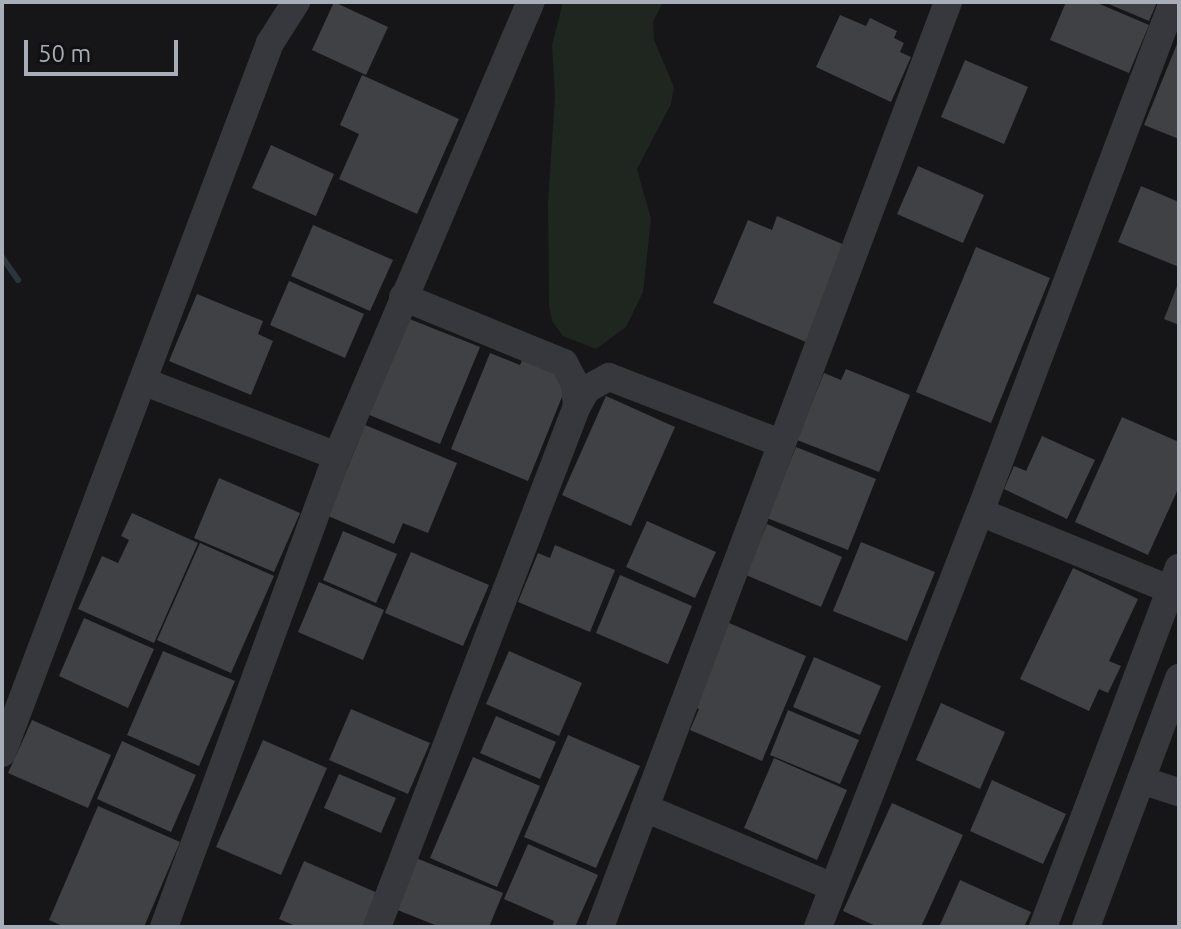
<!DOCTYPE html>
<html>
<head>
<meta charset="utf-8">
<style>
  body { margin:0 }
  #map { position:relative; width:1181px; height:929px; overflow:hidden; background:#161618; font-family:Ubuntu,sans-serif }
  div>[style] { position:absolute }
  .green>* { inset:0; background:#1e261f }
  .stream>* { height:6px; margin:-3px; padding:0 3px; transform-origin:3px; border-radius:3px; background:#2c353c }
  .building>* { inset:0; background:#404145 }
  .minor>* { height:28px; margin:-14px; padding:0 14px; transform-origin:14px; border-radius:14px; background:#37383d }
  span { translate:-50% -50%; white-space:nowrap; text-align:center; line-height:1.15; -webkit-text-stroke:6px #111113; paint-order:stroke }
  .frame { position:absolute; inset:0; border:4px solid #a8adb8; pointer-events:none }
  .scale { position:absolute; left:24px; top:40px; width:154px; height:36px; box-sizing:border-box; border:4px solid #a8adb8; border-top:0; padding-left:10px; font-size:24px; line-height:28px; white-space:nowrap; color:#a8adb8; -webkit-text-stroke:6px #111113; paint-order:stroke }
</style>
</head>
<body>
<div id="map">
  <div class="green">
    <div style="clip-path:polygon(563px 2px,663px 2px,653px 22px,654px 40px,674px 87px,671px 104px,637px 169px,651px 219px,643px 292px,626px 327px,596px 349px,563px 336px,552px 321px,549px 305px,548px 202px,555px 96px,552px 45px)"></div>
  </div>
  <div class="stream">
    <div style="left:2px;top:257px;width:28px;rotate:55deg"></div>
  </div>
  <div class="building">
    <div style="clip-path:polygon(334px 2px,388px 27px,366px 75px,312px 50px)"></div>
    <div style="clip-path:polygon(1066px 2px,1095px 2px,1149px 25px,1129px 73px,1050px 40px)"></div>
    <div style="clip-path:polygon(1104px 2px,1157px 2px,1149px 21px)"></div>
    <div style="clip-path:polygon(840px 15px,866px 26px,870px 18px,897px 31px,894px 38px,904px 43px,900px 52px,911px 57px,891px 102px,816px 67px)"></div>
    <div style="clip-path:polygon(1179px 39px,1179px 139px,1144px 125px)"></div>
    <div style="clip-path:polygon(965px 60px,1028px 87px,1004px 144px,941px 117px)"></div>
    <div style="clip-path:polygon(362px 75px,459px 119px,417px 214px,339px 179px,359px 134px,340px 125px)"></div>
    <div style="clip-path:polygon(271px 145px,334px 174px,316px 216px,252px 188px)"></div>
    <div style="clip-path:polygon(918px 166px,984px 195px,963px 243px,897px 214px)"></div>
    <div style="clip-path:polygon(1141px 186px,1179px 202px,1179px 267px,1118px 242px)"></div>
    <div style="clip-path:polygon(777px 216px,847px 246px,806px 342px,713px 303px,748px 220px,772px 230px)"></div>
    <div style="clip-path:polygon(313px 225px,393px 260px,370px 311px,291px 276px)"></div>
    <div style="clip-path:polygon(976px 247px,1050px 278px,991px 423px,916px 392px)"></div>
    <div style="clip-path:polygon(289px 281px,364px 314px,345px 358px,270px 325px)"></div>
    <div style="clip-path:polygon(1179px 281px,1179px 325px,1164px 319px)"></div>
    <div style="clip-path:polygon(197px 294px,263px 321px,258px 334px,273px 341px,251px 395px,169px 361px)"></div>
    <div style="clip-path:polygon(407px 318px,480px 347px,440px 444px,367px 414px)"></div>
    <div style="clip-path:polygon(490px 353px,520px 365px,523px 358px,570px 377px,528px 481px,451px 449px)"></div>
    <div style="clip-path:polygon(846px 369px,910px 395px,879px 472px,797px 440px,824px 373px,841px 380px)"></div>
    <div style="clip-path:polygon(606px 396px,675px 427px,631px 526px,562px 495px)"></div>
    <div style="clip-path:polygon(1122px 417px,1179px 442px,1179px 487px,1148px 555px,1075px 522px)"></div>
    <div style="clip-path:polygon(365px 425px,457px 463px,428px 533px,403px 523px,394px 544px,328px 516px)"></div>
    <div style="clip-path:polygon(1042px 436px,1095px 460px,1067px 519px,1004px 489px,1014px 466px,1026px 471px)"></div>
    <div style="clip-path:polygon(796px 447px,876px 479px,848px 550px,767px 518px)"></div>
    <div style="clip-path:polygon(219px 478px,300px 513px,274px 572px,194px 538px)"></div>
    <div style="clip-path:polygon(132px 513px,198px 543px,154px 643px,78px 609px,102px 556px,118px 563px,129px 540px,121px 536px)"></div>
    <div style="clip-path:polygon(647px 521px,716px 552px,695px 598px,626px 567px)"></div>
    <div style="clip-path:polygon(767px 524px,842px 557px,821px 607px,746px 575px)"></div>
    <div style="clip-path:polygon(343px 531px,397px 554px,376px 603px,323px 580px)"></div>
    <div style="clip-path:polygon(861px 542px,935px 572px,907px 641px,833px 611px)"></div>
    <div style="clip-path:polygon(200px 543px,274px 576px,231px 673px,157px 640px)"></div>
    <div style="clip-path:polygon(555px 545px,615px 570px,590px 632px,518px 602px,538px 553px,550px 558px)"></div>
    <div style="clip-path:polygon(411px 552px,489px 585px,463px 646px,385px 613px)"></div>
    <div style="clip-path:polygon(1073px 568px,1138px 599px,1109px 661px,1121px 666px,1108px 693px,1099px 689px,1089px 711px,1020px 679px)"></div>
    <div style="clip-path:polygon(620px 575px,692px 606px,668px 664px,596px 633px)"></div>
    <div style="clip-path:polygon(319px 582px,384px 610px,363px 660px,298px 632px)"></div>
    <div style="clip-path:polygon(84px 618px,154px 649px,128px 708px,59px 676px)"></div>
    <div style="clip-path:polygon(729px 623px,806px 656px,762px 761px,690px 730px,699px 709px,694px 707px)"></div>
    <div style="clip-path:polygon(163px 651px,235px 681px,199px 766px,127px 735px)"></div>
    <div style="clip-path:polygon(509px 651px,582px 683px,559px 736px,486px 704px)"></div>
    <div style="clip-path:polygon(814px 657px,881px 686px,860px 735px,793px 707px)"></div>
    <div style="clip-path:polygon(941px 703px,1005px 732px,980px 789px,916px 760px)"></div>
    <div style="clip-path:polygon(351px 709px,430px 743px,408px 794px,329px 760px)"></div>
    <div style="clip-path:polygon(788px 710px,859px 740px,840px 784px,770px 755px)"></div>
    <div style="clip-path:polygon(496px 716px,556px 742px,540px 779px,480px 753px)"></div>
    <div style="clip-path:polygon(32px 720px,111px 755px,88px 808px,8px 773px)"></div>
    <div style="clip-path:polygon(568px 735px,640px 766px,596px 868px,524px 837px)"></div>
    <div style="clip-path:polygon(263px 740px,327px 768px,281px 875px,216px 847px)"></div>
    <div style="clip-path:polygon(122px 741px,196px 775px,171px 832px,97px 799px)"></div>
    <div style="clip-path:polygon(473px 757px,540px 786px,497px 887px,430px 858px)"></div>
    <div style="clip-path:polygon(774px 758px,847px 790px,817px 860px,744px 828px)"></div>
    <div style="clip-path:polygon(339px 774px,396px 798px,381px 833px,324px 808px)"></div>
    <div style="clip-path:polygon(992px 780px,1066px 814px,1043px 864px,970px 831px)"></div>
    <div style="clip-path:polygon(892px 803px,963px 835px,921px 927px,878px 927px,843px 911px)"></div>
    <div style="clip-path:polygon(98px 806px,180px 842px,144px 927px,65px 927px,49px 920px)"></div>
    <div style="clip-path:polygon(528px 844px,598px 875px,575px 927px,552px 927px,554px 921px,504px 899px)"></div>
    <div style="clip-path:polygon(416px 858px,503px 893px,489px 927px,440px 927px,395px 909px)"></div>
    <div style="clip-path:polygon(304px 861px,380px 894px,366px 927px,298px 927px,279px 919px)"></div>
    <div style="clip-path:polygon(960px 880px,1031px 912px,1024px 927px,939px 927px)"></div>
  </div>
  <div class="minor">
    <div style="left:403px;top:297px;width:174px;rotate:22.3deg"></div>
    <div style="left:564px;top:363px;width:24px;rotate:62deg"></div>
    <div style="left:575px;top:384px;width:22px;rotate:85deg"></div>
    <div style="left:145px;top:382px;width:206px;rotate:21.1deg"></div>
    <div style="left:980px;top:512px;width:206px;rotate:22.2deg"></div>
    <div style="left:2px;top:753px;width:759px;rotate:-69.32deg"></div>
    <div style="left:270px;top:43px;width:49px;rotate:-57.6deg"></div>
    <div style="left:1141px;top:780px;width:40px;rotate:18deg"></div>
    <div style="left:645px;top:808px;width:204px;rotate:22.8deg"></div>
    <div style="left:164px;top:927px;width:502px;rotate:-69.83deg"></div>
    <div style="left:337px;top:456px;width:494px;rotate:-66.9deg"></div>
    <div style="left:377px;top:927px;width:558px;rotate:-69deg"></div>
    <div style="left:577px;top:406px;width:20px;rotate:-60deg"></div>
    <div style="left:587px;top:389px;width:25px;rotate:-29deg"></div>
    <div style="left:609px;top:377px;width:183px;rotate:21.1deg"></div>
    <div style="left:600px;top:927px;width:988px;rotate:-69.38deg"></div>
    <div style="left:818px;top:927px;width:445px;rotate:-68.7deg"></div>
    <div style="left:980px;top:512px;width:545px;rotate:-69.27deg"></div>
    <div style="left:1043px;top:927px;width:384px;rotate:-69.3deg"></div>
    <div style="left:1086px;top:927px;width:266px;rotate:-69.5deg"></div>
  </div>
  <div class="frame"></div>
  <div class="scale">50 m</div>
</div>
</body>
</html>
